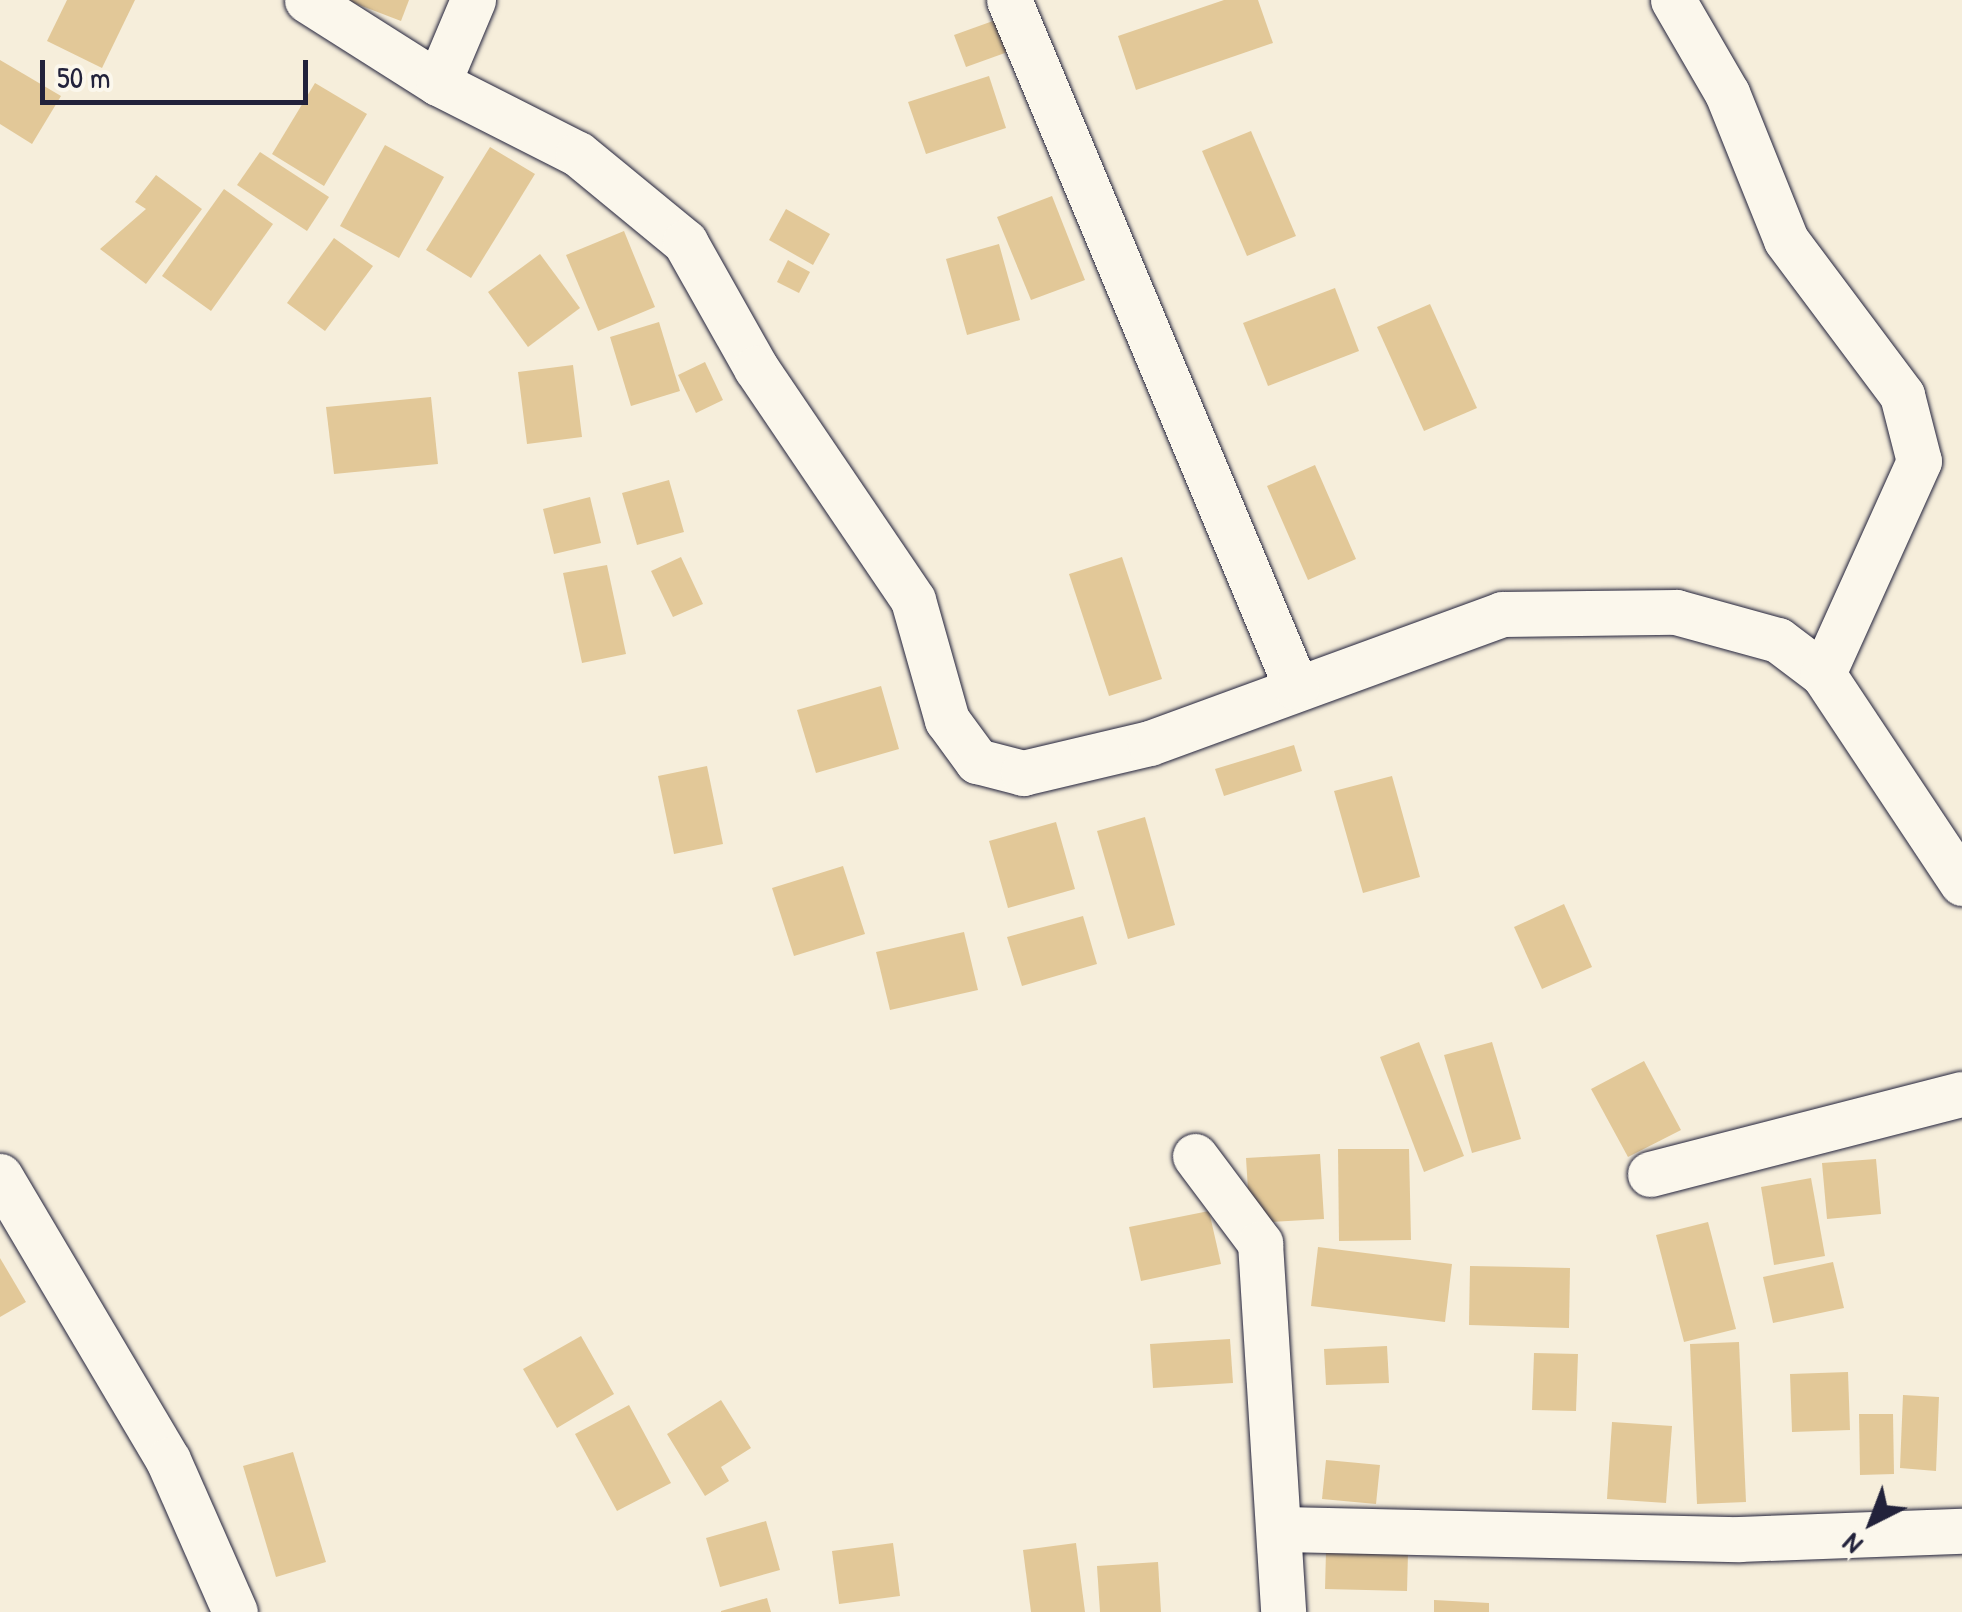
<!DOCTYPE html>
<html>
<head>
<meta charset="utf-8">
<style>
  body { margin:0 }
  #map { position:relative; width:1962px; height:1612px; overflow:hidden; background:#f6eedb; font-family:"Patrick Hand",sans-serif }
  div>[style] { position:absolute }
  .building>* { inset:0; background:#e2c898 }
  .roads { filter:drop-shadow(0 0 2px #22223b) drop-shadow(0 0 2px #22223b) }
  .minor>* { height:45px; margin:-22.5px; padding:0 22.5px; transform-origin:22.5px; border-radius:22.5px; background:#fbf7ec }
  span { translate:-50% -50%; white-space:nowrap; text-align:center; line-height:1.15; -webkit-text-stroke:10px #fbf7ec; paint-order:stroke }
  .north { position:absolute; left:1822px; top:1472px; width:100px; height:100px; -webkit-text-stroke:8px #fbf7ec; paint-order:stroke; rotate:222deg; font-size:28px; font-weight:700; line-height:40px; text-align:center; color:#22223b }
  .north::after { content:''; display:block; margin:auto; width:35px; height:45px; background:#22223b; clip-path:polygon(50% 0,100% 100%,50% 72%,0 100%) }
  .scale { position:absolute; left:40px; top:60px; width:268px; height:45px; box-sizing:border-box; border:5px solid #22223b; border-top:0; padding-left:12px; font-size:30px; line-height:35px; white-space:nowrap; color:#22223b; -webkit-text-stroke:8px #fbf7ec; paint-order:stroke }
</style>
</head>
<body>
<div id="map">
  <div class="building">
    <div style="clip-path:polygon(67px 0,135px 0,102px 68px,47px 41px)"></div>
    <div style="clip-path:polygon(346px 0,409px 0,401px 21px)"></div>
    <div style="clip-path:polygon(1224px 0,1258px 0,1273px 43px,1136px 90px,1118px 36px)"></div>
    <div style="clip-path:polygon(1004px 17px,1016px 49px,966px 67px,954px 35px)"></div>
    <div style="clip-path:polygon(0 60px,61px 96px,32px 144px,0 124px)"></div>
    <div style="clip-path:polygon(989px 76px,1006px 128px,926px 154px,908px 102px)"></div>
    <div style="clip-path:polygon(315px 83px,367px 114px,324px 186px,272px 154px)"></div>
    <div style="clip-path:polygon(1251px 131px,1296px 236px,1247px 256px,1202px 151px)"></div>
    <div style="clip-path:polygon(385px 145px,444px 177px,399px 258px,340px 226px)"></div>
    <div style="clip-path:polygon(490px 147px,535px 174px,471px 278px,426px 250px)"></div>
    <div style="clip-path:polygon(260px 152px,329px 197px,307px 231px,237px 185px)"></div>
    <div style="clip-path:polygon(156px 175px,202px 209px,146px 284px,100px 249px,146px 209px,135px 202px)"></div>
    <div style="clip-path:polygon(224px 189px,273px 224px,211px 311px,162px 276px)"></div>
    <div style="clip-path:polygon(1052px 196px,1085px 280px,1031px 300px,997px 217px)"></div>
    <div style="clip-path:polygon(786px 209px,830px 234px,813px 265px,769px 240px)"></div>
    <div style="clip-path:polygon(624px 231px,655px 307px,598px 331px,566px 255px)"></div>
    <div style="clip-path:polygon(334px 238px,373px 266px,325px 331px,287px 303px)"></div>
    <div style="clip-path:polygon(999px 244px,1020px 320px,967px 335px,946px 259px)"></div>
    <div style="clip-path:polygon(540px 254px,580px 308px,528px 347px,488px 292px)"></div>
    <div style="clip-path:polygon(788px 260px,810px 272px,799px 293px,777px 282px)"></div>
    <div style="clip-path:polygon(1335px 288px,1359px 351px,1268px 386px,1243px 323px)"></div>
    <div style="clip-path:polygon(1430px 304px,1477px 408px,1424px 431px,1377px 327px)"></div>
    <div style="clip-path:polygon(659px 322px,680px 391px,631px 406px,610px 337px)"></div>
    <div style="clip-path:polygon(705px 362px,723px 400px,696px 413px,678px 375px)"></div>
    <div style="clip-path:polygon(573px 365px,582px 437px,527px 444px,518px 372px)"></div>
    <div style="clip-path:polygon(431px 397px,438px 464px,334px 474px,326px 407px)"></div>
    <div style="clip-path:polygon(1315px 465px,1356px 559px,1308px 580px,1267px 486px)"></div>
    <div style="clip-path:polygon(669px 480px,684px 532px,637px 545px,622px 493px)"></div>
    <div style="clip-path:polygon(590px 497px,601px 543px,554px 554px,543px 509px)"></div>
    <div style="clip-path:polygon(681px 557px,703px 604px,673px 617px,651px 571px)"></div>
    <div style="clip-path:polygon(1122px 557px,1162px 679px,1109px 696px,1069px 574px)"></div>
    <div style="clip-path:polygon(607px 565px,626px 654px,582px 663px,563px 573px)"></div>
    <div style="clip-path:polygon(881px 686px,899px 749px,816px 773px,797px 710px)"></div>
    <div style="clip-path:polygon(1294px 745px,1302px 771px,1224px 796px,1215px 769px)"></div>
    <div style="clip-path:polygon(707px 766px,723px 844px,674px 854px,658px 776px)"></div>
    <div style="clip-path:polygon(1392px 776px,1420px 877px,1363px 893px,1334px 791px)"></div>
    <div style="clip-path:polygon(1145px 817px,1175px 925px,1128px 939px,1097px 831px)"></div>
    <div style="clip-path:polygon(1056px 822px,1075px 889px,1008px 908px,989px 841px)"></div>
    <div style="clip-path:polygon(843px 866px,865px 934px,794px 956px,772px 888px)"></div>
    <div style="clip-path:polygon(1564px 904px,1592px 967px,1542px 989px,1514px 927px)"></div>
    <div style="clip-path:polygon(1083px 916px,1097px 964px,1022px 986px,1007px 937px)"></div>
    <div style="clip-path:polygon(964px 932px,978px 990px,890px 1010px,876px 952px)"></div>
    <div style="clip-path:polygon(1419px 1042px,1464px 1156px,1424px 1172px,1380px 1057px)"></div>
    <div style="clip-path:polygon(1492px 1042px,1521px 1139px,1472px 1153px,1444px 1055px)"></div>
    <div style="clip-path:polygon(1644px 1061px,1681px 1130px,1628px 1157px,1591px 1089px)"></div>
    <div style="clip-path:polygon(1338px 1149px,1409px 1149px,1411px 1240px,1339px 1241px)"></div>
    <div style="clip-path:polygon(1320px 1154px,1324px 1219px,1250px 1223px,1246px 1158px)"></div>
    <div style="clip-path:polygon(1876px 1159px,1881px 1214px,1827px 1219px,1822px 1163px)"></div>
    <div style="clip-path:polygon(1811px 1178px,1825px 1256px,1774px 1265px,1761px 1187px)"></div>
    <div style="clip-path:polygon(1209px 1211px,1221px 1264px,1141px 1281px,1129px 1227px)"></div>
    <div style="clip-path:polygon(1708px 1222px,1736px 1329px,1684px 1342px,1656px 1235px)"></div>
    <div style="clip-path:polygon(1318px 1247px,1452px 1264px,1445px 1322px,1311px 1306px)"></div>
    <div style="clip-path:polygon(0 1258px,26px 1302px,0 1317px)"></div>
    <div style="clip-path:polygon(1833px 1262px,1844px 1308px,1773px 1323px,1763px 1277px)"></div>
    <div style="clip-path:polygon(1470px 1266px,1570px 1268px,1569px 1328px,1469px 1325px)"></div>
    <div style="clip-path:polygon(581px 1336px,614px 1394px,557px 1428px,523px 1369px)"></div>
    <div style="clip-path:polygon(1230px 1339px,1233px 1383px,1153px 1388px,1150px 1344px)"></div>
    <div style="clip-path:polygon(1739px 1342px,1746px 1502px,1697px 1504px,1690px 1344px)"></div>
    <div style="clip-path:polygon(1387px 1346px,1389px 1383px,1326px 1385px,1324px 1349px)"></div>
    <div style="clip-path:polygon(1534px 1353px,1578px 1354px,1576px 1411px,1532px 1410px)"></div>
    <div style="clip-path:polygon(1848px 1372px,1850px 1430px,1792px 1432px,1790px 1374px)"></div>
    <div style="clip-path:polygon(1903px 1395px,1939px 1397px,1936px 1471px,1900px 1468px)"></div>
    <div style="clip-path:polygon(721px 1400px,751px 1448px,721px 1467px,729px 1481px,705px 1496px,667px 1434px)"></div>
    <div style="clip-path:polygon(629px 1405px,671px 1483px,617px 1511px,575px 1434px)"></div>
    <div style="clip-path:polygon(1859px 1414px,1893px 1414px,1894px 1474px,1860px 1475px)"></div>
    <div style="clip-path:polygon(1612px 1422px,1672px 1426px,1666px 1503px,1607px 1499px)"></div>
    <div style="clip-path:polygon(293px 1452px,326px 1562px,276px 1577px,243px 1466px)"></div>
    <div style="clip-path:polygon(1326px 1460px,1380px 1465px,1376px 1504px,1322px 1499px)"></div>
    <div style="clip-path:polygon(766px 1521px,780px 1570px,720px 1587px,706px 1538px)"></div>
    <div style="clip-path:polygon(893px 1543px,900px 1596px,839px 1604px,832px 1551px)"></div>
    <div style="clip-path:polygon(1076px 1543px,1085px 1612px,1031px 1612px,1023px 1550px)"></div>
    <div style="clip-path:polygon(1326px 1551px,1408px 1553px,1407px 1591px,1325px 1589px)"></div>
    <div style="clip-path:polygon(1158px 1562px,1161px 1612px,1100px 1612px,1097px 1566px)"></div>
    <div style="clip-path:polygon(767px 1598px,771px 1612px,721px 1612px,721px 1611px)"></div>
    <div style="clip-path:polygon(1434px 1600px,1489px 1603px,1489px 1612px,1434px 1612px)"></div>
  </div>
  <div class="roads">
    <div class="minor">
      <div style="left:307px;top:0;width:155px;rotate:32.4deg"></div>
      <div style="left:438px;top:83px;width:157px;rotate:26.9deg"></div>
      <div style="left:578px;top:154px;width:139px;rotate:39.4deg"></div>
      <div style="left:685px;top:242px;width:145px;rotate:60.6deg"></div>
      <div style="left:756px;top:368px;width:280px;rotate:55.9deg"></div>
      <div style="left:913px;top:600px;width:125px;rotate:74.2deg"></div>
      <div style="left:947px;top:720px;width:51px;rotate:53.8deg"></div>
      <div style="left:977px;top:761px;width:48px;rotate:14.6deg"></div>
      <div style="left:1023px;top:773px;width:130px;rotate:-13.3deg"></div>
      <div style="left:1150px;top:743px;width:375px;rotate:-20.1deg"></div>
      <div style="left:1502px;top:614px;width:174px;rotate:-0.7deg"></div>
      <div style="left:1676px;top:612px;width:106px;rotate:15.4deg"></div>
      <div style="left:1778px;top:640px;width:56px;rotate:37.1deg"></div>
      <div style="left:1823px;top:674px;width:251px;rotate:56.4deg"></div>
      <div style="left:1009px;top:0;width:745px;rotate:67.33deg"></div>
      <div style="left:1673px;top:0;width:108px;rotate:59.9deg"></div>
      <div style="left:1727px;top:93px;width:158px;rotate:68.1deg"></div>
      <div style="left:1786px;top:240px;width:194px;rotate:53.2deg"></div>
      <div style="left:1902px;top:395px;width:68px;rotate:75.6deg"></div>
      <div style="left:1919px;top:461px;width:234px;rotate:114.3deg"></div>
      <div style="left:438px;top:83px;width:90px;rotate:-67.1deg"></div>
      <div style="left:1195px;top:1156px;width:109px;rotate:53.2deg"></div>
      <div style="left:1260px;top:1243px;width:370px;rotate:86.4deg"></div>
      <div style="left:1650px;top:1174px;width:322px;rotate:-14.4deg"></div>
      <div style="left:0;top:1176px;width:330px;rotate:59.4deg"></div>
      <div style="left:168px;top:1460px;width:166px;rotate:66.2deg"></div>
      <div style="left:1283px;top:1529px;width:456px;rotate:1.3deg"></div>
      <div style="left:1739px;top:1539px;width:223px;rotate:-2.1deg"></div>
    </div>
  </div>
  <div class="north">N</div>
  <div class="scale">50 m</div>
</div>
</body>
</html>
